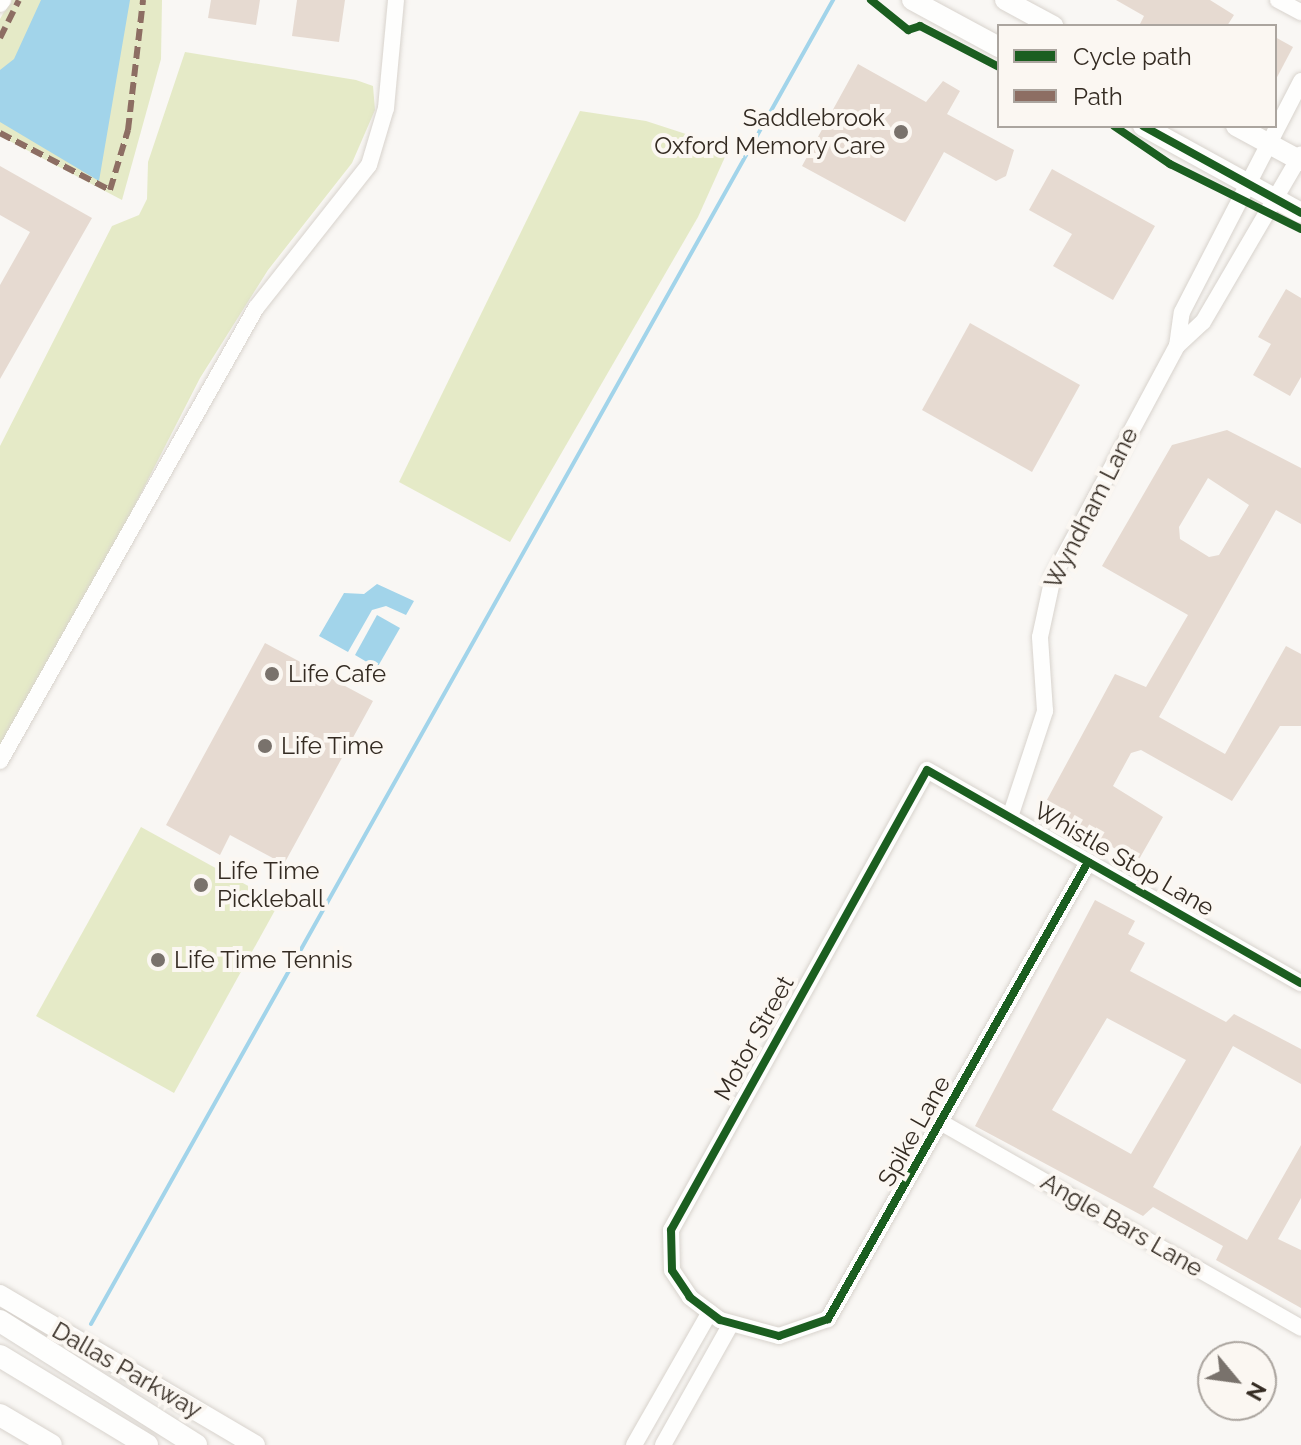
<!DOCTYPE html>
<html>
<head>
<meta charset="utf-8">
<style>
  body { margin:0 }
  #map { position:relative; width:1301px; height:1445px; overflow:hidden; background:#f9f7f4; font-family:Raleway,sans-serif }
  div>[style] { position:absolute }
  .green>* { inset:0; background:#e5eac7 }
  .water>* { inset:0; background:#a2d4ea }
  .stream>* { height:4px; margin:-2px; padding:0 2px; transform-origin:2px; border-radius:2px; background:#a2d4ea }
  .building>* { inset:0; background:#e6dad1 }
  .roads { filter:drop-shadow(0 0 2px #d8d3cd) drop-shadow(0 0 2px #d8d3cd) }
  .minor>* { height:16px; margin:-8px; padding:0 8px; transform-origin:8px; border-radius:8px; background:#fefefd }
  .major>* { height:20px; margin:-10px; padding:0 10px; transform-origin:10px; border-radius:10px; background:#fefefd }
  .highway>* { height:22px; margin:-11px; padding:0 11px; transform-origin:11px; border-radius:11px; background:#fefefd }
  .quiet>* { height:6px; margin-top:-3px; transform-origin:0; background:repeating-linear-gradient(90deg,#8d6e63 0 12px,transparent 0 18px) }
  .cycleway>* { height:8px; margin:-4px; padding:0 4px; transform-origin:4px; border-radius:4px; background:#1b5e20 }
  .dots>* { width:22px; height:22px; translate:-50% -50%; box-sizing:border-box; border:4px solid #fbf7f2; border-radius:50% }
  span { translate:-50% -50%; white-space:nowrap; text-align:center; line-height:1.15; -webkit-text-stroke:8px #fbf7f2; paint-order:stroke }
  .poi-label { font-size:24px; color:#342b22 }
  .right { translate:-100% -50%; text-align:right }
  .left { translate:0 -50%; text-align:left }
  .street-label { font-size:24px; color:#342b22 }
  .legend { position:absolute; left:997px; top:24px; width:280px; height:104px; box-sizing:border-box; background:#fbf7f2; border:2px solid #aba59f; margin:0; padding:10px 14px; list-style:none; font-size:24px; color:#342b22 }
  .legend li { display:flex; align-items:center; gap:16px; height:40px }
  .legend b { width:40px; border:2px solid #aba59f }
  .north { position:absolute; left:1197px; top:1341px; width:80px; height:80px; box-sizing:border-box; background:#fbf7f2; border:2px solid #aba59f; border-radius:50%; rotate:119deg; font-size:22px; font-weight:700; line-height:32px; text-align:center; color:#342b22 }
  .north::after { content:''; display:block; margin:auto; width:28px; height:36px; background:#79726c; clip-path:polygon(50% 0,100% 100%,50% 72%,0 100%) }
</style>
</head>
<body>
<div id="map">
  <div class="green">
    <div style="clip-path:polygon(11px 0,162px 0,161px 59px,122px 200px,0 136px,0 19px)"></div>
    <div style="clip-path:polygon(185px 52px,356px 80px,373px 86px,375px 110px,352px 163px,268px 270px,200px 378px,0 769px,0 446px,112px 226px,139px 215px,147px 199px,148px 162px)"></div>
    <div style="clip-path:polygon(580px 111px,646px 121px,729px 148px,698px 217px,510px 542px,399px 482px)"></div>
    <div style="clip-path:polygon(141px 827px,279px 903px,174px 1093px,36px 1016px)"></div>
  </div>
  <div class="water">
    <div style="clip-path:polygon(41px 0,130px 0,99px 181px,0 122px,0 70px,14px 59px)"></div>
    <div style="clip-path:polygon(377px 584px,414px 601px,406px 615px,386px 606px,372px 610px,348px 652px,319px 636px,344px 593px,364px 594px)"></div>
    <div style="clip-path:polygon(377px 615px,400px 628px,377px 668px,355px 655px)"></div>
  </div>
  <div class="stream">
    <div style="left:91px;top:1324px;width:1518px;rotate:-60.73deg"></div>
  </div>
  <div class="building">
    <div style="clip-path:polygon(211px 0,260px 0,256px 25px,208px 18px)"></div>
    <div style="clip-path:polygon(297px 0,345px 0,339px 42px,292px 36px)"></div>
    <div style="clip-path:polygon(1116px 0,1210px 0,1234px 15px,1227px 26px,1139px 26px,1144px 16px)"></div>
    <div style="clip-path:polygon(1275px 37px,1293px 47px,1275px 81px)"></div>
    <div style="clip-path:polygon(858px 64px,926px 102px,943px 81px,960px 91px,947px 114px,1014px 150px,1006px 176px,996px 181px,944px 152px,905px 222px,802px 166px)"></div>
    <div style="clip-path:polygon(0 166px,92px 218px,0 379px,0 285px,30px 232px,0 215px)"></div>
    <div style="clip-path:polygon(1052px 169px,1155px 226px,1113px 300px,1053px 266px,1072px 234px,1029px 210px)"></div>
    <div style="clip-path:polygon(1286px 289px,1301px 298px,1301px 377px,1290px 396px,1253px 375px,1271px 344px,1258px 337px)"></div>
    <div style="clip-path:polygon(970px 323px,1080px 385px,1032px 472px,922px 410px)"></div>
    <div style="clip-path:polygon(evenodd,1227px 430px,1301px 468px,1301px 524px,1276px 510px,1159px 717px,1225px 754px,1286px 646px,1301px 654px,1301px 726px,1280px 726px,1232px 801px,1141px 750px,1131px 753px,1113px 786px,1163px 817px,1138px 861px,1042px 809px,1115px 674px,1146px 687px,1188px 615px,1102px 566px,1172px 445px,1227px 430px,1208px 478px,1249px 505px,1219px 555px,1209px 557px,1180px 539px,1179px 527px,1208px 478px)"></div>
    <div style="clip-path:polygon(265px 643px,373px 701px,284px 864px,230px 835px,220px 855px,166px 825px)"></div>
    <div style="clip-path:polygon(evenodd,1095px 900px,1135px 921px,1128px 934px,1145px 943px,1130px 971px,1226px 1022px,1234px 1014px,1301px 1049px,1301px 1084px,1233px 1046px,1153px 1187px,1247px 1240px,1301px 1145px,1301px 1198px,1278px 1239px,1301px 1250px,1301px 1308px,1216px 1260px,1223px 1246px,1153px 1207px,1143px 1216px,975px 1126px,1095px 900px,1107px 1018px,1186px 1060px,1131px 1154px,1052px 1110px,1107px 1018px)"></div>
  </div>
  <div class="roads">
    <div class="minor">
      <div style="left:1278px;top:0;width:26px;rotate:28deg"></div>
      <div style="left:0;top:4px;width:5px;rotate:-53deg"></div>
      <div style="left:1177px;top:346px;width:34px;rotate:-82deg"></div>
      <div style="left:1182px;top:312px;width:260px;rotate:-62.7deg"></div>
      <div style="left:0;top:761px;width:520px;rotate:-60.53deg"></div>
      <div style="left:256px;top:308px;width:182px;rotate:-51.7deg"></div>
      <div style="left:369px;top:165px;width:59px;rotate:-73.4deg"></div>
      <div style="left:386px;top:108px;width:108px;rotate:-84.7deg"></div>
      <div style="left:1010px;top:817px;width:112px;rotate:-71.7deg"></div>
      <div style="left:1045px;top:711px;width:74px;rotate:-93.9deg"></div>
      <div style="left:1040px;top:637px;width:61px;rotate:-77.8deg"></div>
      <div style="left:1053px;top:577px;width:262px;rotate:-61.8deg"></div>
      <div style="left:1177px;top:346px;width:35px;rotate:-43deg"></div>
      <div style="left:1203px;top:322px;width:194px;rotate:-59.7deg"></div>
      <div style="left:1088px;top:862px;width:526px;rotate:119.64deg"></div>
      <div style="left:828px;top:1319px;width:52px;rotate:160.9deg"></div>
      <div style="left:779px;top:1336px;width:61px;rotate:-164.8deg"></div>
      <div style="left:720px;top:1320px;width:38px;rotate:-143deg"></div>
      <div style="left:690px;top:1297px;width:32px;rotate:-124deg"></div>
      <div style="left:672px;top:1270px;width:40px;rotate:-91.4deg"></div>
      <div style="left:671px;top:1230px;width:526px;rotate:-60.9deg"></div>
      <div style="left:927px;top:770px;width:430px;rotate:29.7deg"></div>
      <div style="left:942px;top:1123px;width:413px;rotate:29.7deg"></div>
      <div style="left:634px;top:1445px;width:153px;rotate:-60.3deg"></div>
      <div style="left:663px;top:1445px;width:139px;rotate:-60.7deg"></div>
    </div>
    <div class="major">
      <div style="left:912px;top:0;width:99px;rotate:28.4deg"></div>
      <div style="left:1005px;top:0;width:55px;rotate:28.4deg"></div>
      <div style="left:1143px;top:126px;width:180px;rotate:28.8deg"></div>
      <div style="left:1236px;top:126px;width:74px;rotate:28.3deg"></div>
      <div style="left:0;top:1295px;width:296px;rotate:30.5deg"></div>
    </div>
    <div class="highway">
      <div style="left:0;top:1321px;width:232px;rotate:32.3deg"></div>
      <div style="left:0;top:1356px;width:172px;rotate:31.2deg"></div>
      <div style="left:0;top:1415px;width:59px;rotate:30.5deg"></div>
    </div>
  </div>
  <div class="quiet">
    <div style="left:0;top:38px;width:42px;rotate:-63.4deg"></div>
    <div style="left:0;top:133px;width:124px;rotate:27.4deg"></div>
    <div style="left:110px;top:190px;width:63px;rotate:-73.3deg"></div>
    <div style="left:128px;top:130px;width:131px;rotate:-83.4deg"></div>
  </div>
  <div class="cycleway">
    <div style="left:871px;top:0;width:48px;rotate:39deg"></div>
    <div style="left:908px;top:30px;width:13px;rotate:-18deg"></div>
    <div style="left:920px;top:26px;width:89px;rotate:27.4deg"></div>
    <div style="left:1114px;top:126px;width:68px;rotate:34.2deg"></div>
    <div style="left:1170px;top:164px;width:146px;rotate:26.4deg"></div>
    <div style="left:1143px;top:126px;width:180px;rotate:28.8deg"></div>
    <div style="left:1088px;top:862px;width:526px;rotate:119.64deg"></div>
    <div style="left:828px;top:1319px;width:52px;rotate:160.9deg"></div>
    <div style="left:779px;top:1336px;width:61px;rotate:-164.8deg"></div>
    <div style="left:720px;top:1320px;width:38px;rotate:-143deg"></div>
    <div style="left:690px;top:1297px;width:32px;rotate:-124deg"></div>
    <div style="left:672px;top:1270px;width:40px;rotate:-91.4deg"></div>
    <div style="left:671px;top:1230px;width:526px;rotate:-60.9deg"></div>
    <div style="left:927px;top:770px;width:430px;rotate:29.7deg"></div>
  </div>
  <div class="dots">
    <div style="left:901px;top:132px;background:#79726c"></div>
    <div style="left:272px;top:674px;background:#79726c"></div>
    <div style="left:265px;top:746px;background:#79726c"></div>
    <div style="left:201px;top:885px;background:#79726c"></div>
    <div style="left:158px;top:960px;background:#79726c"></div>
  </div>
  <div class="poi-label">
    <span class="right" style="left:885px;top:132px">Saddlebrook<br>Oxford Memory Care</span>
    <span class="left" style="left:288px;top:674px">Life Cafe</span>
    <span class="left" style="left:281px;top:746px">Life Time</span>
    <span class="left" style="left:217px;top:885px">Life Time<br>Pickleball</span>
    <span class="left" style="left:174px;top:960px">Life Time Tennis</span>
  </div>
  <div class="street-label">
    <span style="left:1091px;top:508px;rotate:-63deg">Wyndham Lane</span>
    <span style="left:1124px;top:859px;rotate:30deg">Whistle Stop Lane</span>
    <span style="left:754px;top:1038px;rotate:-61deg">Motor Street</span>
    <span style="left:914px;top:1131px;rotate:-61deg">Spike Lane</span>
    <span style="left:1122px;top:1225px;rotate:30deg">Angle Bars Lane</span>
    <span style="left:127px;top:1370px;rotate:30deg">Dallas Parkway</span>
  </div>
  <ul class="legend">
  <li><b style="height:10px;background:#1b5e20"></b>Cycle path</li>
  <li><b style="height:10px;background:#8d6e63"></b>Path</li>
  </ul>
  <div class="north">N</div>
</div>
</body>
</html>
